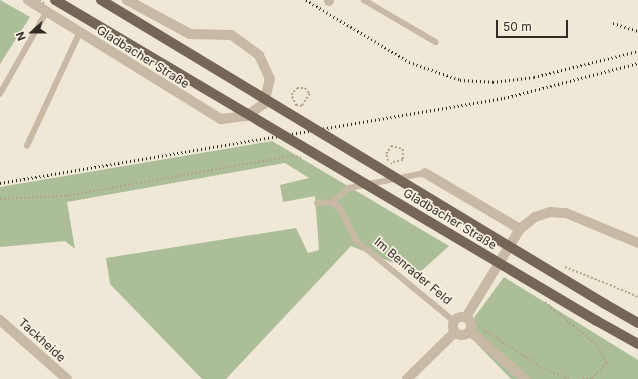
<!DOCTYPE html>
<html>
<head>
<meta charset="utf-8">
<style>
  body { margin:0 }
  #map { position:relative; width:638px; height:379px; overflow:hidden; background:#f0e8d7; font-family:Inter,sans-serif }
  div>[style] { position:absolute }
  .green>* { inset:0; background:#acbe98 }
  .path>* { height:1.5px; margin-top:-0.75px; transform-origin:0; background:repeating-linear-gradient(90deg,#b3a38e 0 2px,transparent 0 4px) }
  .lane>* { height:5.5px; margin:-2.75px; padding:0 2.75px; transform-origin:2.75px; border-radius:2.75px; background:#c7b9a4 }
  .street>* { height:10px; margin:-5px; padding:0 5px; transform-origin:5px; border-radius:5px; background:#c7b9a4 }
  .street>.ring { margin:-5px; padding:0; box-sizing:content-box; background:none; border:10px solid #c7b9a4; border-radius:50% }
  .primary>* { height:10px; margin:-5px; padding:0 5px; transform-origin:5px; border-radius:5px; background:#756556 }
  .rail>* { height:3px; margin-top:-1.5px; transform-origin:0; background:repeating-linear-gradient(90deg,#332b25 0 1px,transparent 0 4px) }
  .path-bridge>* { height:1.5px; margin-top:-0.75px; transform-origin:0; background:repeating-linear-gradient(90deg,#b3a38e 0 2px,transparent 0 4px) }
  .primary-bridge>* { height:10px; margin:-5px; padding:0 5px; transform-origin:5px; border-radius:5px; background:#756556 }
  span { translate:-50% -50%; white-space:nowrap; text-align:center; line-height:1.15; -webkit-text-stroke:3.5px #f8f1e3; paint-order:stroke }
  .street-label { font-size:12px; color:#332b25 }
  .north { position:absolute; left:12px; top:12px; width:40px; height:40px; -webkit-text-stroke:3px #f8f1e3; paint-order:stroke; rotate:249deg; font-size:11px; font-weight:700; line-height:16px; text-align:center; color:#332b25 }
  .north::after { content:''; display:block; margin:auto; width:14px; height:18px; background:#332b25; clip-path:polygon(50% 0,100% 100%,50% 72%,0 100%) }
  .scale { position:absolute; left:496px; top:20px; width:72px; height:18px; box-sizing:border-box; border:2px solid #332b25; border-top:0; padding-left:5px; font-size:12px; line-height:14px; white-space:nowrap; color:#332b25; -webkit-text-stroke:3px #f8f1e3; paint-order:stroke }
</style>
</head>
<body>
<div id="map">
  <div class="green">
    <div style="clip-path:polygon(0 0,30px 17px,0 64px)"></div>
    <div style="clip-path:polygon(272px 141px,449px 246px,419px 273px,351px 246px,226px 379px,202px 379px,110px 284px,106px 258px,296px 228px,308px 253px,319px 250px,315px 196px,283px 202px,280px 185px,309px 178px,285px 163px,67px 202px,75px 249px,65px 241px,0 247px,0 187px)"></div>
    <div style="clip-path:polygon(504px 277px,638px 360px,638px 379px,511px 379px,475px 342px,473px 319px)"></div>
  </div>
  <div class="path">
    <div style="left:296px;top:105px;width:6px;rotate:9deg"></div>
    <div style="left:0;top:199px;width:65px;rotate:-2.6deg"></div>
    <div style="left:65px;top:196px;width:230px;rotate:-10deg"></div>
    <div style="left:292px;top:156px;width:9px;rotate:6deg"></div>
    <div style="left:610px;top:285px;width:30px;rotate:23deg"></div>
    <div style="left:545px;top:302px;width:66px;rotate:39.5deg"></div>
    <div style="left:596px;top:344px;width:22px;rotate:60deg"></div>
    <div style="left:607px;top:363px;width:22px;rotate:133deg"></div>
    <div style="left:592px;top:379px;width:12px;rotate:180deg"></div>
    <div style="left:479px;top:327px;width:80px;rotate:32.7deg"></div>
    <div style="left:546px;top:370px;width:25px;rotate:21deg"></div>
  </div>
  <div class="lane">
    <div style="left:364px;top:0;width:83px;rotate:30.3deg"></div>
    <div style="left:0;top:94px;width:95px;rotate:-60.5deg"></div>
    <div style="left:27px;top:146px;width:126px;rotate:-65.1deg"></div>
    <div style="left:332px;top:202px;width:22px;rotate:-39deg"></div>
    <div style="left:349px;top:188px;width:77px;rotate:-11.2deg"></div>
    <div style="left:317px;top:203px;width:15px;rotate:-4deg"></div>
    <div style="left:332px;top:202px;width:10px;rotate:37deg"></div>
    <div style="left:340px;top:208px;width:37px;rotate:63deg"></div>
    <div style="left:357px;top:241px;width:126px;rotate:39.5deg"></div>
  </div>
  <div class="street">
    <div style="left:28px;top:0;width:227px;rotate:31.7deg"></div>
    <div style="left:221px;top:119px;width:25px;rotate:-7deg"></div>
    <div style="left:246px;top:116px;width:22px;rotate:-34deg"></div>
    <div style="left:264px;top:104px;width:26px;rotate:-77deg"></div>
    <div style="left:270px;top:79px;width:26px;rotate:-115deg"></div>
    <div style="left:259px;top:55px;width:34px;rotate:-144deg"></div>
    <div style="left:231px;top:35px;width:41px;rotate:-178.6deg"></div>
    <div style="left:190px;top:34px;width:72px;rotate:-151.6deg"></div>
    <div style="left:329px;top:1px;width:1px;rotate:-90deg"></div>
    <div style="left:425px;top:173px;width:110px;rotate:30.5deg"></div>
    <div class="ring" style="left:453px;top:317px;width:8px;height:8px"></div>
    <div style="left:466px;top:317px;width:103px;rotate:-58.5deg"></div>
    <div style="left:520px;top:229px;width:19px;rotate:-39deg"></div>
    <div style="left:535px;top:217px;width:16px;rotate:-18deg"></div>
    <div style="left:550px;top:212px;width:16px;rotate:4deg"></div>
    <div style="left:566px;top:213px;width:78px;rotate:22.6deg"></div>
    <div style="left:0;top:320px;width:89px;rotate:41.4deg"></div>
    <div style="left:470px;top:331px;width:73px;rotate:41.1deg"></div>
    <div style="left:407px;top:379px;width:67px;rotate:-44.4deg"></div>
  </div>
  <div class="primary">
    <div style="left:605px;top:304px;width:38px;rotate:30deg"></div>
    <div style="left:597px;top:321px;width:47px;rotate:29.3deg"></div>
  </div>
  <div class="rail">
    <div style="left:306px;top:0;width:120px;rotate:31deg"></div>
    <div style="left:409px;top:62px;width:54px;rotate:19.4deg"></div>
    <div style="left:460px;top:80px;width:33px;rotate:3deg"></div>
    <div style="left:493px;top:82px;width:41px;rotate:-7deg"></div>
    <div style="left:534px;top:77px;width:107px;rotate:-14deg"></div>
    <div style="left:613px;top:23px;width:26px;rotate:18deg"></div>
    <div style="left:0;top:183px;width:511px;rotate:-9.57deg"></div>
    <div style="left:504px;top:98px;width:138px;rotate:-14.6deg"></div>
  </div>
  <div class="path-bridge">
    <div style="left:39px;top:0;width:8px;rotate:30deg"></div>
    <div style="left:296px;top:106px;width:12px;rotate:-114deg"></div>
    <div style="left:291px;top:95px;width:9px;rotate:-49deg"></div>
    <div style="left:297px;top:88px;width:8px"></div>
    <div style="left:305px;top:88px;width:8px;rotate:50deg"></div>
    <div style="left:310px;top:94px;width:14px;rotate:124deg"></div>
    <div style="left:388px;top:161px;width:7px;rotate:-106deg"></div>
    <div style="left:386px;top:154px;width:9px;rotate:-58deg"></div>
    <div style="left:391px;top:146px;width:12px;rotate:14deg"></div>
    <div style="left:403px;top:149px;width:11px;rotate:90deg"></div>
    <div style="left:403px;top:160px;width:13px;rotate:162deg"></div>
    <div style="left:565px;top:267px;width:48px;rotate:21.8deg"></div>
  </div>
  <div class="primary-bridge">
    <div style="left:55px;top:0;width:630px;rotate:30.64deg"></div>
    <div style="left:101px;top:0;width:589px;rotate:31.1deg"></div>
  </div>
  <div class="street-label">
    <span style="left:143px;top:57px;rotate:32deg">Gladbacher Straße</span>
    <span style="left:450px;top:219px;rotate:31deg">Gladbacher Straße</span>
    <span style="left:413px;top:271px;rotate:40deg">Im Benrader Feld</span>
    <span style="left:42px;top:340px;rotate:42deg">Tackheide</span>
  </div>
  <div class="north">N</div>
  <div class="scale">50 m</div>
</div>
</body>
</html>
